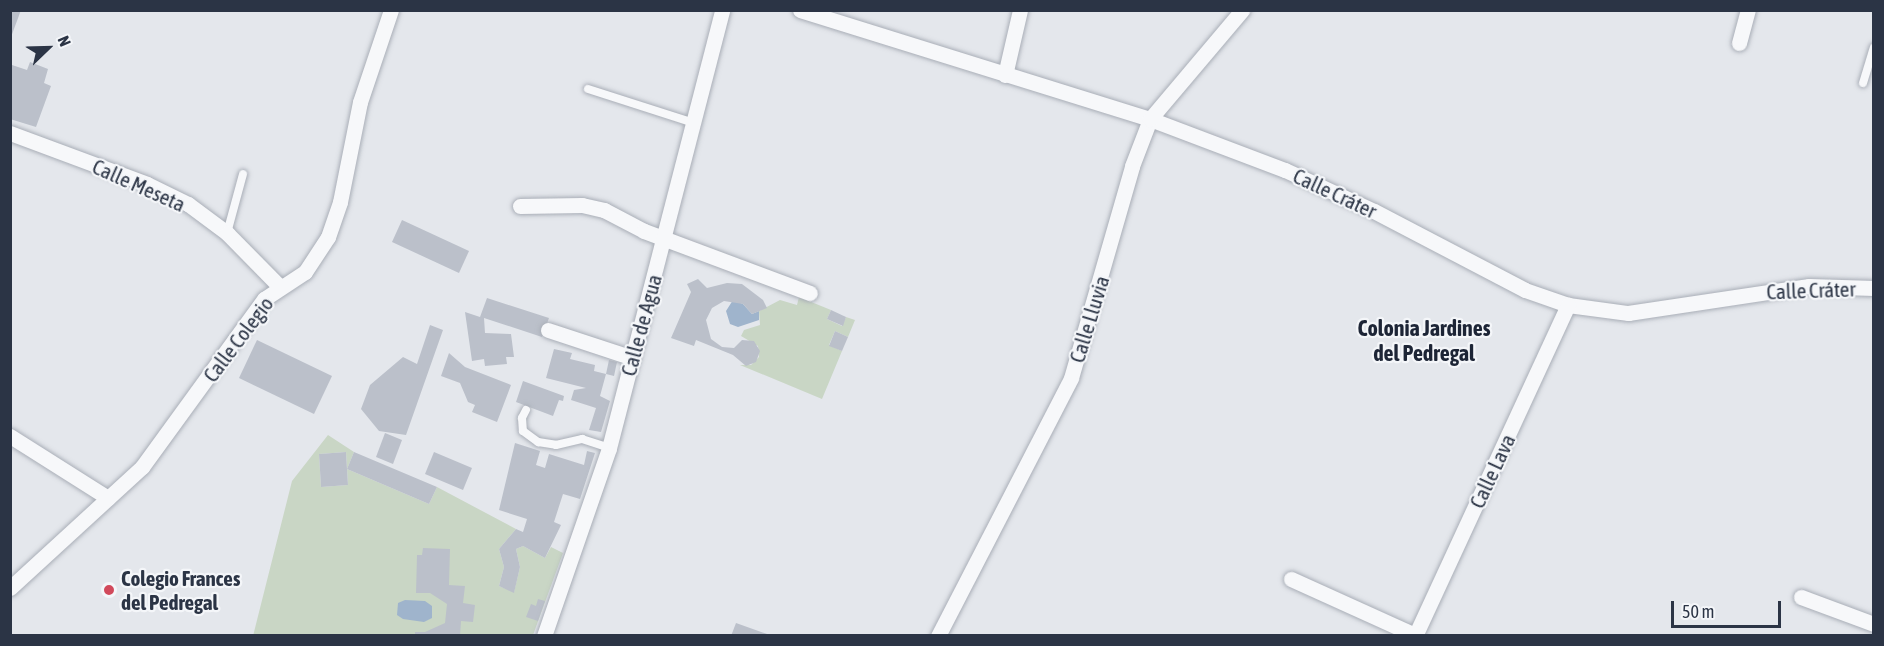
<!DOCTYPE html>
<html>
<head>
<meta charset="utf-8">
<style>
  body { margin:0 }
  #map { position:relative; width:1884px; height:646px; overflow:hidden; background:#e4e7ec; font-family:"Asap Condensed",sans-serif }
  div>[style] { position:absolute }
  .green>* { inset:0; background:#c9d6c5 }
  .water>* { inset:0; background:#9fb4cc }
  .building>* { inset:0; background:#bbc0ca }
  .roads { filter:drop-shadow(0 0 2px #a9aeb7) drop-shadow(0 0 2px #a9aeb7) }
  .lane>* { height:8px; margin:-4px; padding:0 4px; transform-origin:4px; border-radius:4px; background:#f7f8fa }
  .street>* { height:15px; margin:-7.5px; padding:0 7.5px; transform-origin:7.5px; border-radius:7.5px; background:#f7f8fa }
  .dots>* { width:16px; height:16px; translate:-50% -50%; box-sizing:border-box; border:3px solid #f4f6f9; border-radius:50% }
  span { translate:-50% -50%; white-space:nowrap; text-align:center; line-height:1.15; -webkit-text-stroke:4.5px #f4f6f9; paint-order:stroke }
  .street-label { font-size:21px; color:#2b3445 }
  .poi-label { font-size:21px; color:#2b3445; font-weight:700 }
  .left { translate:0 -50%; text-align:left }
  .neighbourhood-label { font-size:22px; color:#1d2536; font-weight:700 }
  .frame { position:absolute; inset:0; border:12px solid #2b3445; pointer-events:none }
  .north { position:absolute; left:18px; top:18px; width:60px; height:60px; -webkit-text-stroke:4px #f4f6f9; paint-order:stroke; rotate:67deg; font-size:16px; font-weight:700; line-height:24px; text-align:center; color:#2b3445 }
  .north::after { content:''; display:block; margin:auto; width:21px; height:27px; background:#2b3445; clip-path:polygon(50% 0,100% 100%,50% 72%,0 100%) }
  .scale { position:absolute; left:1671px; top:601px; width:110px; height:27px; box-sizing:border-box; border:3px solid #2b3445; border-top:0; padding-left:8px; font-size:18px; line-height:21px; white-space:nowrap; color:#2b3445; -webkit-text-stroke:4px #f4f6f9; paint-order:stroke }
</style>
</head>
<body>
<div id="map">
  <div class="green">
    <div style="clip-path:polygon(799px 297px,831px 310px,827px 319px,842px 326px,846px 317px,855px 320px,848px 337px,835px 331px,829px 345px,842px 351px,822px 399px,740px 365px,751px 365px,759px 357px,758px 346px,741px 336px,744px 330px,760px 325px,759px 311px,780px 300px,797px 305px)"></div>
    <div style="clip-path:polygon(evenodd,328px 435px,354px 452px,347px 469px,429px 504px,437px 487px,516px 529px,499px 549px,504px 567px,499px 586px,514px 592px,520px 567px,516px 549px,523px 546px,545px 558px,551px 547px,563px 553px,533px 635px,253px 636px,292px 481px,328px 435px,346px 452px,348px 485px,321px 487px,319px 454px,346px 452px)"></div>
  </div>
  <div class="water">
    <div style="clip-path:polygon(733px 300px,743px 304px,752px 314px,759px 311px,759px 320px,738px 327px,730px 324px,726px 311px)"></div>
    <div style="clip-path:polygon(405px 600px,425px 601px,432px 606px,432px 618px,424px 622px,403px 619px,397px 615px,398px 603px)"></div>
  </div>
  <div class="building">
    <div style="clip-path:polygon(10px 10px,21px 10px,11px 37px,10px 37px)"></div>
    <div style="clip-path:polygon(30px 62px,48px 69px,44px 83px,51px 86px,36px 127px,10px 119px,12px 65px,27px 70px)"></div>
    <div style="clip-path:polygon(402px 220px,469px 251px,459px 273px,392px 242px)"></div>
    <div style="clip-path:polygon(698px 279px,707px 288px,727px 283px,742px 284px,763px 300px,767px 308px,752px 314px,743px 304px,724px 301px,712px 308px,706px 320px,711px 339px,722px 347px,734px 348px,742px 340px,754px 341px,760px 351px,756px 362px,746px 366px,733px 355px,696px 340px,694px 346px,671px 338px,691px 292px,687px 284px)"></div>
    <div style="clip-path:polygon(487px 298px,549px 318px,542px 337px,484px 318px,485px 333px,511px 334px,514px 357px,506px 357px,507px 364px,485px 366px,484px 359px,472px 361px,465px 312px,480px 317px)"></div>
    <div style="clip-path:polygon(831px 310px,846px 317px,843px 326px,827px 319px)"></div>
    <div style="clip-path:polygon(430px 325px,443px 330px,406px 435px,379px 431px,361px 409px,370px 385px,403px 357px,417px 364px)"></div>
    <div style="clip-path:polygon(835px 331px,848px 337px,842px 351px,829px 346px)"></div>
    <div style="clip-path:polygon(257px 340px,332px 376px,314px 414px,239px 378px)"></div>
    <div style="clip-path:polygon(554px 349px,572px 353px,570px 359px,595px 365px,594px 371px,606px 374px,609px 360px,617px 362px,614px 376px,606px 374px,600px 396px,610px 401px,601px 432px,589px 430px,596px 408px,571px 400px,574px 390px,586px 388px,546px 378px)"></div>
    <div style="clip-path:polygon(449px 353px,465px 367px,511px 385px,497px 422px,472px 412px,475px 405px,468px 402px,460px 383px,441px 376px)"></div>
    <div style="clip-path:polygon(523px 381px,564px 396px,563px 401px,559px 400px,553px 416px,516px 402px)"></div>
    <div style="clip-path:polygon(385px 433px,402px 440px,393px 464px,376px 457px)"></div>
    <div style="clip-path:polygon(515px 443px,540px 451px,536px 465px,545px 468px,549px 454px,584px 465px,587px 451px,595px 453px,580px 499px,563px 494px,554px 522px,561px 525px,545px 558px,523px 546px,516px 549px,520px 567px,514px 593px,499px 586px,504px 567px,499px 549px,516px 529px,523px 532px,527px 519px,499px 510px)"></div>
    <div style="clip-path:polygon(346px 452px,347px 469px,354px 452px,437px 487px,429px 504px,347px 469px,348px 485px,321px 487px,319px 454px)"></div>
    <div style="clip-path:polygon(434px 452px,472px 468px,463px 490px,425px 474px)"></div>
    <div style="clip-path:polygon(423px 548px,450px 549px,449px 585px,465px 586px,463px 603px,475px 605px,473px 622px,461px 621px,460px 636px,415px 636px,415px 632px,425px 632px,445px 623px,447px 604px,430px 593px,416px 593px,417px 555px,422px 555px)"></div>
    <div style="clip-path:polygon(538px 599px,545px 601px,538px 621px,526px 617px,531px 604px,536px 606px)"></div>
    <div style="clip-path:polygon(736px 623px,770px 635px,770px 636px,731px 636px)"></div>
  </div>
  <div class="roads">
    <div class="lane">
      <div style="left:1863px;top:83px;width:37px;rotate:-73deg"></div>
      <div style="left:588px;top:89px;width:111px;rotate:17.8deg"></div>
      <div style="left:227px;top:233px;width:61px;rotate:-74.8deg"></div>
      <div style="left:526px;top:410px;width:9px;rotate:117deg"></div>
      <div style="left:522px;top:418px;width:13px;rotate:86deg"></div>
      <div style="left:523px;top:431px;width:19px;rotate:36deg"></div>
      <div style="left:538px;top:442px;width:18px;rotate:9deg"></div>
      <div style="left:556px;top:445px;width:27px;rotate:-13deg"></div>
      <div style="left:582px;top:439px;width:28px;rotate:18deg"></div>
    </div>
    <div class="street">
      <div style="left:800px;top:10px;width:367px;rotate:17.3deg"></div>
      <div style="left:1150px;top:119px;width:144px;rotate:20.7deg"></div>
      <div style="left:1285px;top:170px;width:98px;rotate:24.7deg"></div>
      <div style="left:1374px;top:211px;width:170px;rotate:27.6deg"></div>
      <div style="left:1525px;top:290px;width:46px;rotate:19.2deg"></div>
      <div style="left:1568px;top:305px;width:61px;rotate:7.6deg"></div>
      <div style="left:1628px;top:313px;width:183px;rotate:-8.5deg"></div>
      <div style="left:1809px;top:286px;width:65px;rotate:1.8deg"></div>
      <div style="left:1739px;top:43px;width:34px;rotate:-75deg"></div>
      <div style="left:1005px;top:75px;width:67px;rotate:-77deg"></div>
      <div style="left:10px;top:133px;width:146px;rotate:20.4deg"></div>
      <div style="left:147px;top:184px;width:46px;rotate:26deg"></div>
      <div style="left:188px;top:204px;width:49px;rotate:36.6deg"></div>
      <div style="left:227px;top:233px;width:74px;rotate:45.5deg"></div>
      <div style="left:520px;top:206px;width:62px;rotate:-0.9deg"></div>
      <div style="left:582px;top:205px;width:23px;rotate:13deg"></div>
      <div style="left:604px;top:210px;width:45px;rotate:27.7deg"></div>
      <div style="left:644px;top:231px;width:177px;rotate:20.5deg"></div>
      <div style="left:548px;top:330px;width:89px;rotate:18.2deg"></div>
      <div style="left:10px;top:436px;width:116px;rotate:32.3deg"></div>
      <div style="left:1291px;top:579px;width:136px;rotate:24.3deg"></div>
      <div style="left:10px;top:588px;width:179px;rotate:-42.5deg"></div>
      <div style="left:142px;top:467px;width:208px;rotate:-54deg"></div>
      <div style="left:264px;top:299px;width:49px;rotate:-33.4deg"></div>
      <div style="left:305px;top:272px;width:42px;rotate:-56.7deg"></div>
      <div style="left:328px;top:237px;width:37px;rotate:-71deg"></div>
      <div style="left:340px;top:202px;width:102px;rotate:-78.7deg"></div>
      <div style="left:360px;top:102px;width:97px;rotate:-71.4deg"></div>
      <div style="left:1801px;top:597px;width:78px;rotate:20.3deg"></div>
      <div style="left:544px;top:636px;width:199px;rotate:-70.9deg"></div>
      <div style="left:609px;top:448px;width:452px;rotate:-75.5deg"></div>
      <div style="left:938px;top:636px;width:290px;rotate:-62.7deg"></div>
      <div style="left:1071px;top:378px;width:221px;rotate:-73.9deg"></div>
      <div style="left:1132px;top:166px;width:50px;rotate:-69deg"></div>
      <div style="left:1150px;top:119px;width:143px;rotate:-49.8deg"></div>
      <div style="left:1415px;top:636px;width:365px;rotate:-65.2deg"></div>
    </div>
  </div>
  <div class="dots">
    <div style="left:109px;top:590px;background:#d1495b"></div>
  </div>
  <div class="street-label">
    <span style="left:139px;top:185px;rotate:24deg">Calle Meseta</span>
    <span style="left:1335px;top:193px;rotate:25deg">Calle Cráter</span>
    <span style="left:1811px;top:290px;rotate:-2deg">Calle Cráter</span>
    <span style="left:1089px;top:319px;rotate:-73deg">Calle Lluvia</span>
    <span style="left:641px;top:325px;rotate:-75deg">Calle de Agua</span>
    <span style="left:238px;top:339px;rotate:-53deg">Calle Colegio</span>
    <span style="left:1492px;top:471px;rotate:-65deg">Calle Lava</span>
  </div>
  <div class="poi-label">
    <span class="left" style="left:121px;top:590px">Colegio Frances<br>del Pedregal</span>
  </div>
  <div class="neighbourhood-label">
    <span style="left:1424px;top:341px">Colonia Jardines<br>del Pedregal</span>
  </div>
  <div class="frame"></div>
  <div class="north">N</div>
  <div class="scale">50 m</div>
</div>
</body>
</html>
